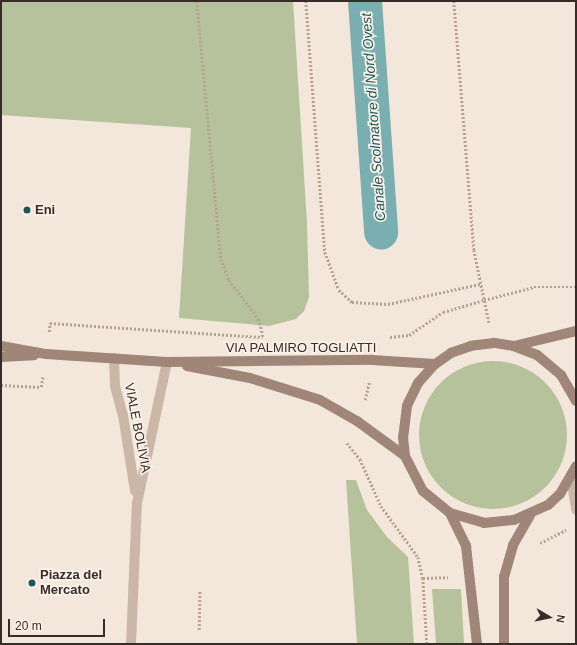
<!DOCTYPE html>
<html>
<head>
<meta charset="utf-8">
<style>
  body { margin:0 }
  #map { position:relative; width:577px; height:645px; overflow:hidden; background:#f3e7db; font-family:Helvetica,sans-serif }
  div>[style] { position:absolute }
  .green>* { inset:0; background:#b5c29b }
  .round { border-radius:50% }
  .canal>* { height:34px; margin:-17px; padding:0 17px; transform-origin:17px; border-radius:17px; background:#79afb1 }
  .path>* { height:2.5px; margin-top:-1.25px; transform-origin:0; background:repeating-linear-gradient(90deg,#b7a191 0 2px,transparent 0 4px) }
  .street>* { height:10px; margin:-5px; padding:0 5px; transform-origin:5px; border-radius:5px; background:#cbb7a7 }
  .secondary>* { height:10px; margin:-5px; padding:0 5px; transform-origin:5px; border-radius:5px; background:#9f8678 }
  .dots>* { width:11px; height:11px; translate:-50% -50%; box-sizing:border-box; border:2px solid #faf1e8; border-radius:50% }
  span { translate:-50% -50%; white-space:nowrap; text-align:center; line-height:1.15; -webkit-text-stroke:3.5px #faf1e8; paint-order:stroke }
  .poi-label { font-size:13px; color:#372c28; font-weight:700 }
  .left { translate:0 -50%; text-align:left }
  .street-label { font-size:13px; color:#372c28 }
  .water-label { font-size:14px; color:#1c575a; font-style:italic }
  .frame { position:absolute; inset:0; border:2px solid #372c28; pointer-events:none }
  .north { position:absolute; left:529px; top:597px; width:40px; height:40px; -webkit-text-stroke:3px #faf1e8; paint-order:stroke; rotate:99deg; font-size:11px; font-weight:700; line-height:16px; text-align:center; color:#372c28 }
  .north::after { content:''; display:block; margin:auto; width:14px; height:18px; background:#372c28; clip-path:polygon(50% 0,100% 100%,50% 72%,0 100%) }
  .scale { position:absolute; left:8px; top:619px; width:97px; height:18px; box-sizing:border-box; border:2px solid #372c28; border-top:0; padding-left:5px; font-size:12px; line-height:14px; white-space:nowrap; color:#372c28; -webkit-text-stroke:3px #faf1e8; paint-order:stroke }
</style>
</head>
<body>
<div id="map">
  <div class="green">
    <div style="clip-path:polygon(1px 1px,293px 1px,307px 223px,309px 297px,304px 311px,296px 319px,269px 326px,179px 318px,191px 128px,1px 115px)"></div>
    <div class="round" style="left:419px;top:361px;width:148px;height:148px"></div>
    <div style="clip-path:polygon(346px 480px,356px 480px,367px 510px,387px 537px,408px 557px,414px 644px,357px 644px)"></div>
    <div style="clip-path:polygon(432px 589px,461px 589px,464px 644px,436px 644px)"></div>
  </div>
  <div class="canal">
    <div style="left:365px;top:1px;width:232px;rotate:86deg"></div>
  </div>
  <div class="path">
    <div style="left:197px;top:1px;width:259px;rotate:84.7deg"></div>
    <div style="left:221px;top:259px;width:22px;rotate:69deg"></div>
    <div style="left:229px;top:280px;width:49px;rotate:52.4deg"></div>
    <div style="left:259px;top:319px;width:18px;rotate:77deg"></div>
    <div style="left:306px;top:1px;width:252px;rotate:85.7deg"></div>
    <div style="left:325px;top:252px;width:40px;rotate:69.8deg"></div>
    <div style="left:339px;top:290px;width:18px;rotate:43deg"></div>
    <div style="left:352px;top:302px;width:36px;rotate:3deg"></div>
    <div style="left:388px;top:304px;width:94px;rotate:-12.3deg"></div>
    <div style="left:454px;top:1px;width:250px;rotate:85.4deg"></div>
    <div style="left:474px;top:250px;width:74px;rotate:78.2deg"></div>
    <div style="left:49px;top:332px;width:9px;rotate:-84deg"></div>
    <div style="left:50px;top:323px;width:213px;rotate:3.8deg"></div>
    <div style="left:390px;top:337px;width:19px;rotate:-6deg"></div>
    <div style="left:409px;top:335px;width:41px;rotate:-34.1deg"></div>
    <div style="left:443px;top:312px;width:43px;rotate:-16.3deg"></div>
    <div style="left:484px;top:300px;width:52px;rotate:-14.6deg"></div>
    <div style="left:534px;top:287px;width:42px"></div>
    <div style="left:1px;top:385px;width:40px;rotate:2.9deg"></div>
    <div style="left:41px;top:387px;width:11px;rotate:-80deg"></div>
    <div style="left:365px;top:400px;width:18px;rotate:-77deg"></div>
    <div style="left:347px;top:443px;width:21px;rotate:51deg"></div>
    <div style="left:360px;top:459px;width:51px;rotate:65.9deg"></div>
    <div style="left:381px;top:506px;width:63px;rotate:54deg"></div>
    <div style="left:418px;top:557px;width:22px;rotate:77deg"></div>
    <div style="left:423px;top:578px;width:66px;rotate:86.5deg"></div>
    <div style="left:540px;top:543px;width:29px;rotate:-27deg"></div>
    <div style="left:423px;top:578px;width:25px;rotate:-2deg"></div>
    <div style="left:199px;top:630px;width:39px;rotate:-89deg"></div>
  </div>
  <div class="street">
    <div style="left:114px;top:358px;width:28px;rotate:88deg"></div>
    <div style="left:115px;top:386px;width:30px;rotate:75deg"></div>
    <div style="left:123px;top:415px;width:77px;rotate:81deg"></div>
    <div style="left:571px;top:477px;width:33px;rotate:81deg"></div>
    <div style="left:131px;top:644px;width:141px;rotate:-87.6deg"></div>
    <div style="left:137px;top:503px;width:144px;rotate:-78deg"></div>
  </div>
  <div class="secondary">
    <div style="left:1px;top:346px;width:46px;rotate:10.1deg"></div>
    <div style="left:46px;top:354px;width:121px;rotate:3.8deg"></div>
    <div style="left:167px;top:362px;width:205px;rotate:-0.6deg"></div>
    <div style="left:372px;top:360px;width:63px;rotate:3.6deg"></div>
    <div style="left:514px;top:346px;width:64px;rotate:-13.6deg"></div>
    <div style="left:1px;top:357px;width:33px;rotate:-3deg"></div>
    <div style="left:187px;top:366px;width:64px;rotate:10.8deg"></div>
    <div style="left:250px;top:378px;width:73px;rotate:17.4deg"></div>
    <div style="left:320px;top:400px;width:43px;rotate:29.6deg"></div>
    <div style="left:357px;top:421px;width:59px;rotate:36.1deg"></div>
    <div style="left:576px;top:401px;width:30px;rotate:-120deg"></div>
    <div style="left:561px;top:375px;width:31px;rotate:-140deg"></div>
    <div style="left:537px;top:355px;width:25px;rotate:-159deg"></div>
    <div style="left:514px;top:346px;width:20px;rotate:-171deg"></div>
    <div style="left:494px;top:343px;width:23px;rotate:173deg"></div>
    <div style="left:471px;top:346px;width:21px;rotate:161deg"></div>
    <div style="left:451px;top:353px;width:19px;rotate:145deg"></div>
    <div style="left:435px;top:364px;width:25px;rotate:132deg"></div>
    <div style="left:418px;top:383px;width:25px;rotate:116deg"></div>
    <div style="left:407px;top:406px;width:31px;rotate:97deg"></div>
    <div style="left:403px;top:437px;width:19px;rotate:84deg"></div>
    <div style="left:405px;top:456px;width:39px;rotate:63deg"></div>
    <div style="left:423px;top:491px;width:35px;rotate:39deg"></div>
    <div style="left:450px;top:513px;width:35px;rotate:16deg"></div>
    <div style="left:484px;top:523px;width:30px;rotate:-6deg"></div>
    <div style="left:514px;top:520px;width:37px;rotate:-24deg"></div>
    <div style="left:548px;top:505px;width:16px;rotate:-43deg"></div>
    <div style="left:560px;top:494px;width:32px;rotate:-60deg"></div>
    <div style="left:450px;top:513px;width:37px;rotate:64deg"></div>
    <div style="left:466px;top:546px;width:99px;rotate:83.6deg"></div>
    <div style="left:504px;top:644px;width:67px;rotate:-90deg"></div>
    <div style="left:504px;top:577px;width:33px;rotate:-74deg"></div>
    <div style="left:513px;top:545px;width:34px;rotate:-60deg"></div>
  </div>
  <div class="dots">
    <div style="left:27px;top:210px;background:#1c575a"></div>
    <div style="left:32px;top:583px;background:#1c575a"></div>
  </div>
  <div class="poi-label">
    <span class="left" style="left:35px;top:210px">Eni</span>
    <span class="left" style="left:40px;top:583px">Piazza del<br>Mercato</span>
  </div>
  <div class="street-label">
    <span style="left:301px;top:348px">VIA PALMIRO TOGLIATTI</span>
    <span style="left:137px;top:428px;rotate:79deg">VIALE BOLIVIA</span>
  </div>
  <div class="water-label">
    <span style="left:373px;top:117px;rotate:-94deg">Canale Scolmatore di Nord Ovest</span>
  </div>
  <div class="frame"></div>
  <div class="north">N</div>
  <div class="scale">20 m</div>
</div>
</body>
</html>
